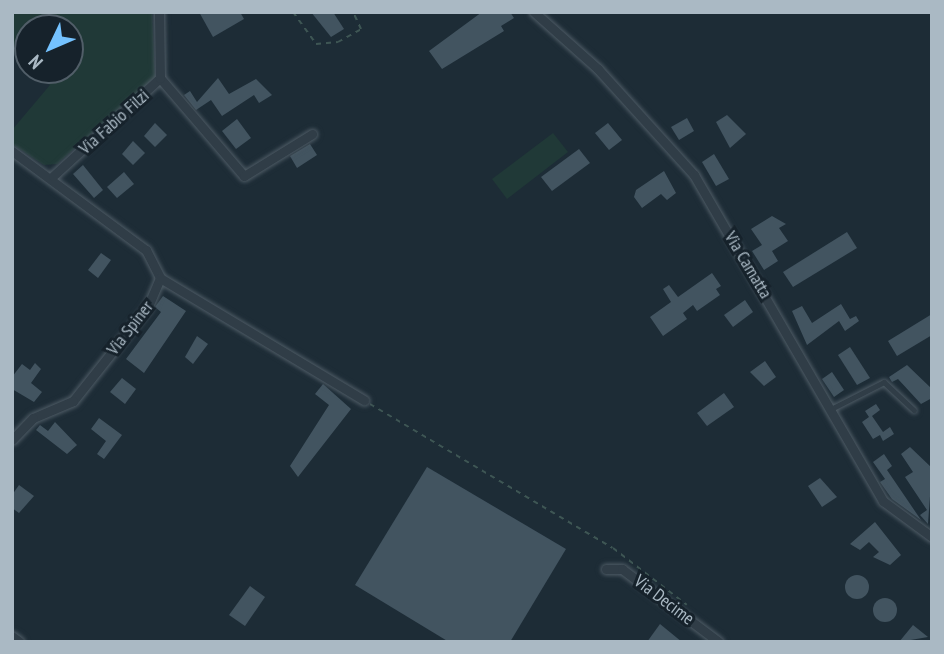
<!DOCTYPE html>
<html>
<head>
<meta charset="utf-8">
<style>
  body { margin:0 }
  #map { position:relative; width:944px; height:654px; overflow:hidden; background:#1d2c36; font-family:"PT Sans Narrow",sans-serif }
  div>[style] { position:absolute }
  .green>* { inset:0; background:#203937 }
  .building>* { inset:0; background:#425460 }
  .round { border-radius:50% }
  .path>* { height:2px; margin-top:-1px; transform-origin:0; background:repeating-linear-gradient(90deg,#3e5654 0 5px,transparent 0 10px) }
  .roads { filter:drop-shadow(0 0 2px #4e5b65) drop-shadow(0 0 2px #4e5b65) }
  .service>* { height:4.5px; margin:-2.25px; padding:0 2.25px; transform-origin:2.25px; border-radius:2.25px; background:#303d47 }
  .minor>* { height:9px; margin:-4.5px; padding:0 4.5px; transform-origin:4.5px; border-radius:4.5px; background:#303d47 }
  .tertiary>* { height:10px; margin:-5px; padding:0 5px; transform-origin:5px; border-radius:5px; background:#303d47 }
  span { translate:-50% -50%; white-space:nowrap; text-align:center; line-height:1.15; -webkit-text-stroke:6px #16222b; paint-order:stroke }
  .street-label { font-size:18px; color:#aab9c4 }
  .frame { position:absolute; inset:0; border:14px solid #aab9c4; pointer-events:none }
  .north { position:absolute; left:14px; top:14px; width:70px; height:70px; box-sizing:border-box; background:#16222b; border:2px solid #515e68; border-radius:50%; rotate:226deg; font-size:19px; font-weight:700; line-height:28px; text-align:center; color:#aab9c4 }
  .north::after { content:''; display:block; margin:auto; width:24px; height:32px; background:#74c2ff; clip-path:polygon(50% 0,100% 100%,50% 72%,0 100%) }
</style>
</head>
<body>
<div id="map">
  <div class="green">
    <div style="clip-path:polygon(12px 12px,152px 12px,155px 77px,57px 164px,44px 165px,12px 144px,12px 130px,50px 85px,34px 70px,70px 70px,70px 28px,28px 28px,28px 64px,12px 50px)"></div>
    <div style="clip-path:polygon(553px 133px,568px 152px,507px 199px,492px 179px)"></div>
  </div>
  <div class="building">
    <div style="clip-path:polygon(199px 12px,240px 12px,244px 19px,213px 37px)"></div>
    <div style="clip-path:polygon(311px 12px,333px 12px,344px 29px,331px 37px)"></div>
    <div style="clip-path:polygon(482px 12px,510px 12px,514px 18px,501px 26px,504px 31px,442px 69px,429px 51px)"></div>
    <div style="clip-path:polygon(218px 78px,229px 94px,256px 79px,272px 95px,259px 103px,254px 95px,222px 116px,211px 100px,196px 110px,184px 95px,190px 91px,197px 102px)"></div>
    <div style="clip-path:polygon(727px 115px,746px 134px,730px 148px,716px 122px)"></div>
    <div style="clip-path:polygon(687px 118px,694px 131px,679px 140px,671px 127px)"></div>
    <div style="clip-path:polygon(237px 119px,251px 138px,236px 149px,222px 131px)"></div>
    <div style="clip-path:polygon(155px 123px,167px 135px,155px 147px,144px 136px)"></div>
    <div style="clip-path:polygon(608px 123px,622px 140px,609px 150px,595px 133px)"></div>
    <div style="clip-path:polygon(133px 141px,145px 153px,133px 165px,122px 154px)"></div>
    <div style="clip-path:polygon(310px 144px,317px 155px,297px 168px,290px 156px)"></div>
    <div style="clip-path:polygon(579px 149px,590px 163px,552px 191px,541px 177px)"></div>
    <div style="clip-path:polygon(714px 154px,729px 179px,716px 186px,702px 162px)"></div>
    <div style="clip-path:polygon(83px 165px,103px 190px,94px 198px,73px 174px)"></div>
    <div style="clip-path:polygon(664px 171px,676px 193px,667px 200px,661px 194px,642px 208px,634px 197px,636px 190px)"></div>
    <div style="clip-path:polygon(124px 172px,134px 184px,117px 198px,107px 187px)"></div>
    <div style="clip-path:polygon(772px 216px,786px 224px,779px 228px,788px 241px,772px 251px,778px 261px,764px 270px,752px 251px,762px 245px,751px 229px)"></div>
    <div style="clip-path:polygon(847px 232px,857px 248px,793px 287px,783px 272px)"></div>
    <div style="clip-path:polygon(101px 253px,111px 260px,98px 278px,88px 270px)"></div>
    <div style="clip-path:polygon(712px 273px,721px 286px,716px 289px,720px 295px,697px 311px,693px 305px,683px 313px,687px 319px,663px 336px,650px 317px,671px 302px,663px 289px,669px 285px,678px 297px)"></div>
    <div style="clip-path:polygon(163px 296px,186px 311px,144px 373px,126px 359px,161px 312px,155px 307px)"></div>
    <div style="clip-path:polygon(745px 300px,753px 312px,733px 327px,724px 315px)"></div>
    <div style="clip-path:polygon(841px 304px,850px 319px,856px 316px,859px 321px,845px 331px,839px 321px,807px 345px,792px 311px,802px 306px,812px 323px)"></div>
    <div style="clip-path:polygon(932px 314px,932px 335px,897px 356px,888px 341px)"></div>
    <div style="clip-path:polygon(197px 336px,208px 344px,193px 364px,185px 357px)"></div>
    <div style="clip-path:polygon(850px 347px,870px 378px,857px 385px,838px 355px)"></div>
    <div style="clip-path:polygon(765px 361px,776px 377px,764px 386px,750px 372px)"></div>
    <div style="clip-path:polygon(35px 363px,41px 369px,31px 383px,42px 392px,34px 402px,12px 389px,12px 377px,22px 364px,30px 370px)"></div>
    <div style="clip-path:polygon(907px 365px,932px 389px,932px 398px,921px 404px,898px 379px,892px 382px,889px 377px)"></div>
    <div style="clip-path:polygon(832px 372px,844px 390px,834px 397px,822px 379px)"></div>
    <div style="clip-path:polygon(122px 378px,136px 389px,125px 404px,110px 392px)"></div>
    <div style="clip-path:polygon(323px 384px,351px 409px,298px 477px,290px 466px,329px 405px,315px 394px)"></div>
    <div style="clip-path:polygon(724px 393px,734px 407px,707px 426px,697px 413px)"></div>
    <div style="clip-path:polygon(876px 404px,880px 410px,872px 416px,883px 432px,890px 427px,894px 434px,883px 441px,880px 435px,873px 439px,862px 422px,869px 417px,865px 411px)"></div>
    <div style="clip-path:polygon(99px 418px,122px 435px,104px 459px,97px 454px,106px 441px,91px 429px)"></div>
    <div style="clip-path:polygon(55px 422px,77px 445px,67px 454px,36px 430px,40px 425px,48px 431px)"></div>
    <div style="clip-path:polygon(910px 447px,932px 468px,928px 524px,920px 515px,927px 510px,905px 477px,913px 472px,901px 454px)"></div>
    <div style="clip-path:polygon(884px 454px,892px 466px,887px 470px,921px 520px,892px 499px,880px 482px,885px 479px,873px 462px)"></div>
    <div style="clip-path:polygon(427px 467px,566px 549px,510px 642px,449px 642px,355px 585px)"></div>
    <div style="clip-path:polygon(820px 478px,837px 497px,822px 507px,808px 486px)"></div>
    <div style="clip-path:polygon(19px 485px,34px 496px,19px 513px,12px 508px,12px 495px)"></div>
    <div style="clip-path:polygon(875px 522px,901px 555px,890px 565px,873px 557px,879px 552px,869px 542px,860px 550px,850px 544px)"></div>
    <div class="round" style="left:845px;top:575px;width:24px;height:24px"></div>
    <div style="clip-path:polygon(250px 586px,265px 597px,245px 626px,229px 615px)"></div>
    <div class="round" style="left:873px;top:598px;width:24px;height:24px"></div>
    <div style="clip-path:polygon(660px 624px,682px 642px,647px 642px)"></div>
    <div style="clip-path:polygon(913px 625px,928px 637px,899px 642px)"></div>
  </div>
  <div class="path">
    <div style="left:293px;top:12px;width:39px;rotate:54deg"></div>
    <div style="left:316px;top:44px;width:22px;rotate:-5deg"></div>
    <div style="left:338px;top:42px;width:26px;rotate:-29deg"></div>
    <div style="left:361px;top:29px;width:19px;rotate:-115deg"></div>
    <div style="left:370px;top:404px;width:282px;rotate:30.7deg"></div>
    <div style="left:613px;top:548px;width:93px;rotate:37.6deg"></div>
  </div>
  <div class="roads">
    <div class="service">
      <div style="left:831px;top:409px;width:59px;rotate:-27deg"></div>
      <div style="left:884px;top:382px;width:41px;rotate:43deg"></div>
    </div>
    <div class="minor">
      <div style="left:534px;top:12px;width:86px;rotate:41.7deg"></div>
      <div style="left:598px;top:69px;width:143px;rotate:47.8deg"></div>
      <div style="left:694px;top:175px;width:377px;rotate:59.9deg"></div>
      <div style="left:883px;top:501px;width:61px;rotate:36.3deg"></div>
      <div style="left:160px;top:78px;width:129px;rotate:49.4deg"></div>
      <div style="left:244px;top:176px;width:80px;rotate:-31.7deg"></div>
      <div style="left:12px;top:151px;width:167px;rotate:36.5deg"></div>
      <div style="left:146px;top:250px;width:31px;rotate:63deg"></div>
      <div style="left:160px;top:278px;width:33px;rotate:113deg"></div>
      <div style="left:147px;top:308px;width:119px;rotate:128.5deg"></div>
      <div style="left:73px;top:401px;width:43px;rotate:157deg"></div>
      <div style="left:33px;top:418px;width:30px;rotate:134deg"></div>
      <div style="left:53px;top:176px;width:145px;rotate:-42.5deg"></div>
      <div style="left:160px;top:78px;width:66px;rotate:-90.9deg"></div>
      <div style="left:160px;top:278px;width:238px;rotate:30.9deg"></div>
      <div style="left:606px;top:569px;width:16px"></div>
      <div style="left:622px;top:569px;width:121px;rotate:37deg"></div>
    </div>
    <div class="tertiary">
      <div style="left:12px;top:637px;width:9px;rotate:36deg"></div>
    </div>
  </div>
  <div class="street-label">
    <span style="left:114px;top:122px;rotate:-42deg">Via Fabio Filzi</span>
    <span style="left:748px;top:265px;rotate:59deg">Via Camatta</span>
    <span style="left:130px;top:328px;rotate:-52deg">Via Spiner</span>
    <span style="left:664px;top:600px;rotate:37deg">Via Decime</span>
  </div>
  <div class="frame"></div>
  <div class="north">N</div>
</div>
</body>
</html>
